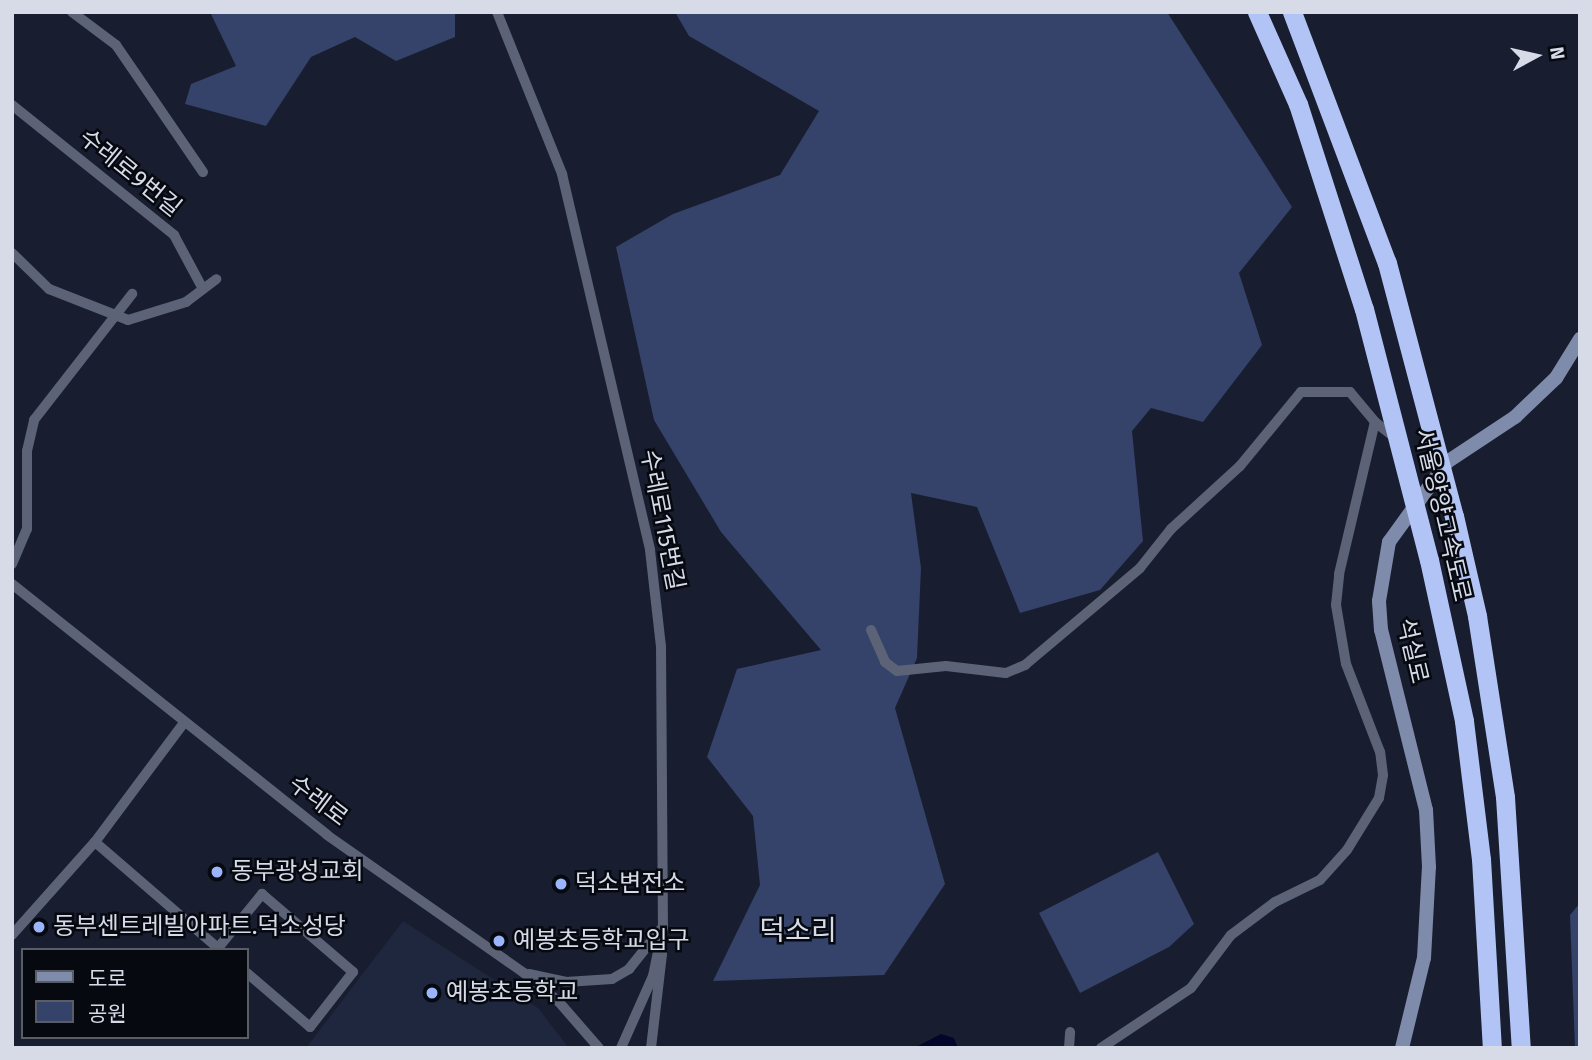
<!DOCTYPE html>
<html>
<head>
<meta charset="utf-8">
<style>
  body { margin:0 }
  #map { position:relative; width:1592px; height:1060px; overflow:hidden; background:#181e2f; font-family:"Fira Sans","Noto Sans KR",sans-serif }
  div>[style] { position:absolute }
  .built>* { inset:0; background:#1f273e }
  .green>* { inset:0; background:#354269 }
  .water>* { inset:0; background:#03062a }
  .minor>* { height:10px; margin:-5px; padding:0 5px; transform-origin:5px; border-radius:5px; background:#5c6377 }
  .secondary>* { height:14px; margin:-7px; padding:0 7px; transform-origin:7px; border-radius:7px; background:#7f8baa }
  .motorway>* { height:19px; margin:-9.5px; padding:0 9.5px; transform-origin:9.5px; border-radius:9.5px; background:#b2c4f6 }
  .motorway-bridge>* { height:19px; margin:-9.5px; padding:0 9.5px; transform-origin:9.5px; border-radius:9.5px; background:#b2c4f6 }
  .dots>* { width:19px; height:19px; translate:-50% -50%; box-sizing:border-box; border:4px solid #060910; border-radius:50% }
  span { translate:-50% -50%; white-space:nowrap; text-align:center; line-height:1.15; -webkit-text-stroke:5px #060910; paint-order:stroke }
  .street-label { font-size:24px; color:#d6dbe7 }
  .poi-label { font-size:24px; color:#d6dbe7 }
  .left { translate:0 -50%; text-align:left }
  .quarter-label { font-size:28px; color:#d6dbe7 }
  .frame { position:absolute; inset:0; border:14px solid #d6dbe7; pointer-events:none }
  .legend { position:absolute; left:21px; top:948px; width:228px; height:91px; box-sizing:border-box; background:#060910; border:2px solid #595d66; margin:0; padding:9px 12px; list-style:none; font-size:21px; color:#d6dbe7 }
  .legend li { display:flex; align-items:center; gap:14px; height:35px }
  .legend b { width:35px; border:2px solid #595d66 }
  .north { position:absolute; left:1501px; top:21px; width:70px; height:70px; -webkit-text-stroke:5px #060910; paint-order:stroke; rotate:82deg; font-size:19px; font-weight:700; line-height:28px; text-align:center; color:#d6dbe7 }
  .north::after { content:''; display:block; margin:auto; width:24px; height:32px; background:#d6dbe7; clip-path:polygon(50% 0,100% 100%,50% 72%,0 100%) }
</style>
</head>
<body>
<div id="map">
  <div class="built">
    <div style="clip-path:polygon(403px 921px,538px 1008px,569px 1048px,306px 1048px)"></div>
  </div>
  <div class="green">
    <div style="clip-path:polygon(210px 12px,455px 12px,455px 37px,396px 61px,355px 37px,311px 57px,266px 126px,185px 104px,191px 84px,236px 66px)"></div>
    <div style="clip-path:polygon(675px 12px,1167px 12px,1292px 207px,1239px 273px,1262px 345px,1203px 422px,1151px 408px,1132px 431px,1143px 541px,1100px 590px,1020px 613px,977px 507px,911px 493px,921px 568px,917px 658px,895px 708px,945px 884px,884px 975px,713px 981px,760px 885px,753px 816px,707px 757px,737px 669px,821px 650px,721px 532px,654px 420px,616px 247px,673px 214px,780px 175px,819px 111px,689px 36px)"></div>
    <div style="clip-path:polygon(1158px 852px,1194px 924px,1169px 947px,1080px 993px,1039px 913px)"></div>
    <div style="clip-path:polygon(1580px 903px,1580px 1048px,1575px 1048px,1570px 915px)"></div>
  </div>
  <div class="water">
    <div style="clip-path:polygon(941px 1034px,954px 1038px,958px 1048px,914px 1048px)"></div>
  </div>
  <div class="minor">
    <div style="left:72px;top:12px;width:55px;rotate:36.9deg"></div>
    <div style="left:116px;top:45px;width:154px;rotate:55.6deg"></div>
    <div style="left:497px;top:12px;width:175px;rotate:68.1deg"></div>
    <div style="left:562px;top:174px;width:386px;rotate:76.8deg"></div>
    <div style="left:650px;top:550px;width:97px;rotate:83.5deg"></div>
    <div style="left:661px;top:646px;width:281px;rotate:89.6deg"></div>
    <div style="left:663px;top:927px;width:50px;rotate:101.5deg"></div>
    <div style="left:653px;top:976px;width:79px;rotate:114deg"></div>
    <div style="left:12px;top:105px;width:208px;rotate:38.7deg"></div>
    <div style="left:174px;top:235px;width:61px;rotate:61.8deg"></div>
    <div style="left:12px;top:253px;width:52px;rotate:44.2deg"></div>
    <div style="left:49px;top:289px;width:85px;rotate:21.4deg"></div>
    <div style="left:128px;top:320px;width:61px;rotate:-17.2deg"></div>
    <div style="left:186px;top:302px;width:38px;rotate:-37deg"></div>
    <div style="left:12px;top:564px;width:38px;rotate:-67deg"></div>
    <div style="left:27px;top:529px;width:78px;rotate:-90deg"></div>
    <div style="left:27px;top:451px;width:32px;rotate:-77deg"></div>
    <div style="left:34px;top:420px;width:160px;rotate:-52.1deg"></div>
    <div style="left:12px;top:584px;width:403px;rotate:38.5deg"></div>
    <div style="left:327px;top:835px;width:241px;rotate:35deg"></div>
    <div style="left:524px;top:973px;width:45px;rotate:39.6deg"></div>
    <div style="left:559px;top:1002px;width:61px;rotate:49deg"></div>
    <div style="left:871px;top:630px;width:35px;rotate:66deg"></div>
    <div style="left:885px;top:662px;width:15px;rotate:37deg"></div>
    <div style="left:897px;top:671px;width:49px;rotate:-5.8deg"></div>
    <div style="left:946px;top:666px;width:60px;rotate:6.7deg"></div>
    <div style="left:1006px;top:673px;width:21px;rotate:-23deg"></div>
    <div style="left:1025px;top:665px;width:150px;rotate:-40.1deg"></div>
    <div style="left:1140px;top:568px;width:50px;rotate:-51.5deg"></div>
    <div style="left:1171px;top:529px;width:93px;rotate:-42.4deg"></div>
    <div style="left:1240px;top:466px;width:96px;rotate:-50.5deg"></div>
    <div style="left:1301px;top:392px;width:49px"></div>
    <div style="left:1350px;top:392px;width:39px;rotate:50deg"></div>
    <div style="left:95px;top:842px;width:165px;rotate:40.8deg"></div>
    <div style="left:12px;top:935px;width:125px;rotate:-48.3deg"></div>
    <div style="left:95px;top:842px;width:147px;rotate:-53.3deg"></div>
    <div style="left:218px;top:948px;width:70px;rotate:-50.8deg"></div>
    <div style="left:262px;top:894px;width:120px;rotate:40.6deg"></div>
    <div style="left:353px;top:972px;width:70px;rotate:128deg"></div>
    <div style="left:310px;top:1027px;width:83px;rotate:-139.4deg"></div>
    <div style="left:529px;top:974px;width:38px;rotate:12deg"></div>
    <div style="left:566px;top:982px;width:46px;rotate:-3.7deg"></div>
    <div style="left:612px;top:979px;width:20px;rotate:-30deg"></div>
    <div style="left:629px;top:969px;width:51px;rotate:-51.3deg"></div>
    <div style="left:651px;top:1048px;width:95px;rotate:-83.3deg"></div>
    <div style="left:1069px;top:1048px;width:16px;rotate:-86deg"></div>
    <div style="left:1101px;top:1048px;width:108px;rotate:-33.7deg"></div>
    <div style="left:1191px;top:988px;width:66px;rotate:-53deg"></div>
    <div style="left:1231px;top:935px;width:55px;rotate:-36.9deg"></div>
    <div style="left:1275px;top:902px;width:50px;rotate:-26.1deg"></div>
    <div style="left:1320px;top:880px;width:40px;rotate:-48deg"></div>
    <div style="left:1347px;top:850px;width:61px;rotate:-58.4deg"></div>
    <div style="left:1379px;top:798px;width:23px;rotate:-80deg"></div>
    <div style="left:1383px;top:775px;width:23px;rotate:-97deg"></div>
    <div style="left:1380px;top:752px;width:94px;rotate:-111.1deg"></div>
    <div style="left:1346px;top:664px;width:60px;rotate:-99.6deg"></div>
    <div style="left:1336px;top:605px;width:31px;rotate:-84deg"></div>
    <div style="left:1339px;top:574px;width:156px;rotate:-76.7deg"></div>
    <div style="left:1375px;top:422px;width:24px;rotate:38deg"></div>
  </div>
  <div class="secondary">
    <div style="left:1402px;top:1048px;width:93px;rotate:-76.3deg"></div>
    <div style="left:1424px;top:958px;width:91px;rotate:-86.9deg"></div>
    <div style="left:1429px;top:867px;width:57px;rotate:-93deg"></div>
    <div style="left:1426px;top:810px;width:186px;rotate:-104deg"></div>
    <div style="left:1381px;top:630px;width:29px;rotate:-94deg"></div>
    <div style="left:1379px;top:601px;width:60px;rotate:-80.4deg"></div>
    <div style="left:1389px;top:542px;width:99px;rotate:-54.1deg"></div>
    <div style="left:1447px;top:462px;width:82px;rotate:-33.5deg"></div>
    <div style="left:1515px;top:417px;width:57px;rotate:-43.6deg"></div>
    <div style="left:1556px;top:378px;width:46px;rotate:-58.4deg"></div>
  </div>
  <div class="motorway">
    <div style="left:1257px;top:12px;width:101px;rotate:66deg"></div>
    <div style="left:1298px;top:104px;width:215px;rotate:72.2deg"></div>
    <div style="left:1292px;top:12px;width:268px;rotate:69.3deg"></div>
    <div style="left:1454px;top:516px;width:103px;rotate:77deg"></div>
    <div style="left:1477px;top:616px;width:183px;rotate:81.2deg"></div>
    <div style="left:1505px;top:797px;width:252px;rotate:86.4deg"></div>
    <div style="left:1429px;top:560px;width:165px;rotate:77.7deg"></div>
    <div style="left:1464px;top:721px;width:139px;rotate:83deg"></div>
    <div style="left:1481px;top:859px;width:189px;rotate:86.7deg"></div>
  </div>
  <div class="motorway-bridge">
    <div style="left:1387px;top:263px;width:262px;rotate:75.2deg"></div>
    <div style="left:1364px;top:309px;width:259px;rotate:75.5deg"></div>
  </div>
  <div class="dots">
    <div style="left:217px;top:872px;background:#9bb5fd"></div>
    <div style="left:561px;top:884px;background:#9bb5fd"></div>
    <div style="left:39px;top:927px;background:#9bb5fd"></div>
    <div style="left:499px;top:941px;background:#9bb5fd"></div>
    <div style="left:432px;top:993px;background:#9bb5fd"></div>
  </div>
  <div class="street-label">
    <span style="left:130px;top:173px;rotate:39deg">수레로9번길</span>
    <span style="left:1442px;top:515px;rotate:77deg">서울양양고속도로</span>
    <span style="left:662px;top:520px;rotate:79deg">수레로115번길</span>
    <span style="left:1412px;top:651px;rotate:77deg">석실로</span>
    <span style="left:318px;top:801px;rotate:37deg">수레로</span>
  </div>
  <div class="poi-label">
    <span class="left" style="left:231px;top:872px">동부광성교회</span>
    <span class="left" style="left:575px;top:884px">덕소변전소</span>
    <span class="left" style="left:53px;top:927px">동부센트레빌아파트.덕소성당</span>
    <span class="left" style="left:513px;top:941px">예봉초등학교입구</span>
    <span class="left" style="left:446px;top:993px">예봉초등학교</span>
  </div>
  <div class="quarter-label">
    <span style="left:798px;top:931px">덕소리</span>
  </div>
  <div class="frame"></div>
  <ul class="legend">
  <li><b style="height:9px;background:#7f8baa"></b>도로</li>
  <li><b style="height:19px;background:#354269"></b>공원</li>
  </ul>
  <div class="north">N</div>
</div>
</body>
</html>
